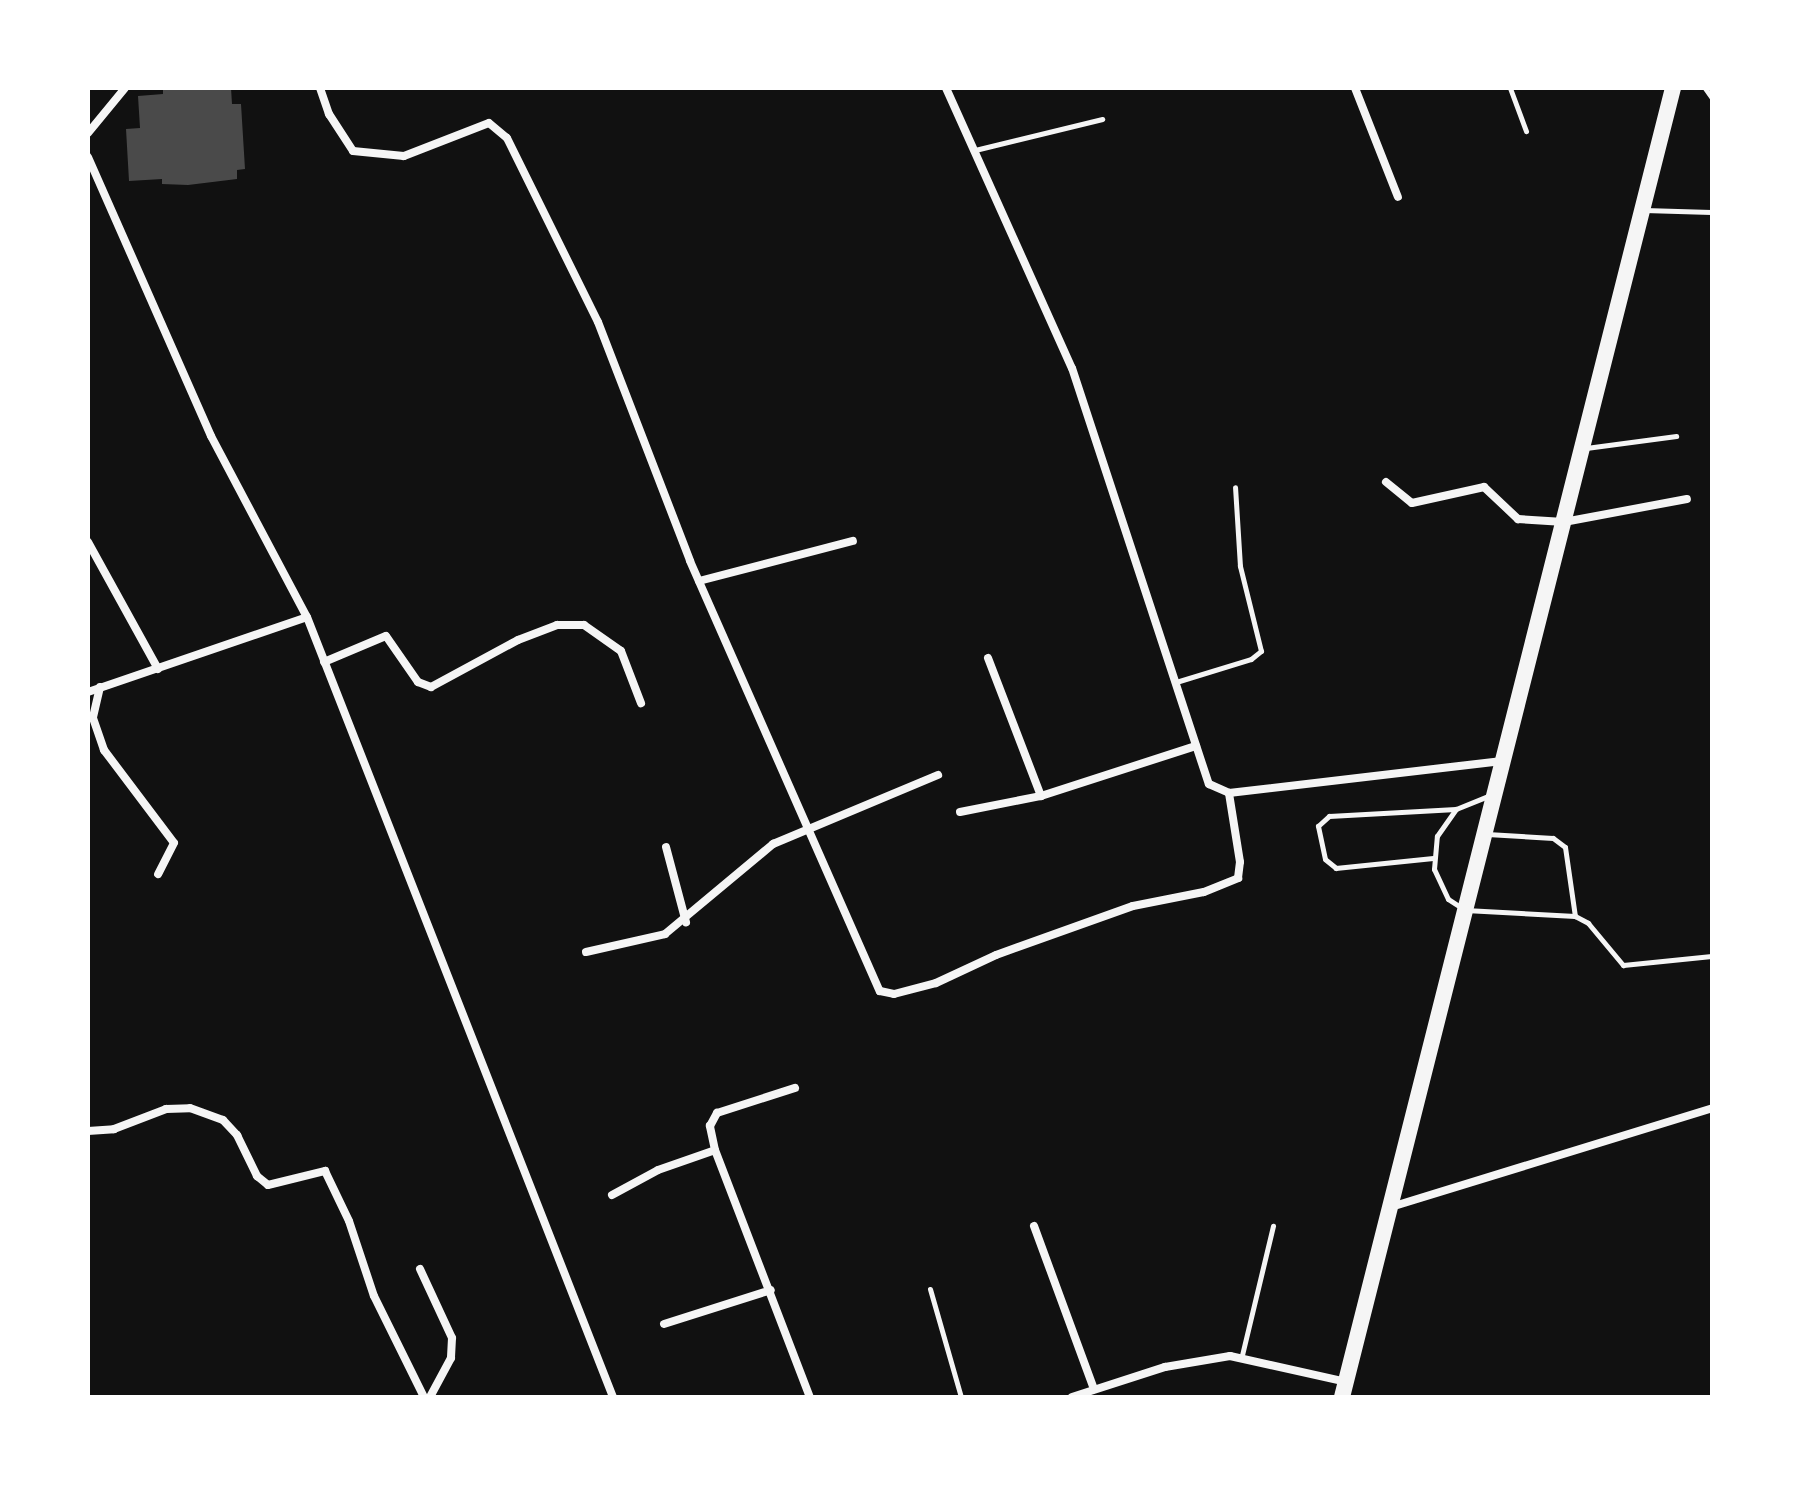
<!DOCTYPE html>
<html>
<head>
<meta charset="utf-8">
<style>
  body { margin:0 }
  #map { position:relative; width:1800px; height:1485px; overflow:hidden; background:#111; font-family:"Fira Sans",sans-serif }
  div>[style] { position:absolute }
  .building>* { inset:0; background:#4a4a4a }
  .service>* { height:5px; margin:-2.5px; padding:0 2.5px; transform-origin:2.5px; border-radius:2.5px; background:#f5f5f5 }
  .minor>* { height:8px; margin:-4px; padding:0 4px; transform-origin:4px; border-radius:4px; background:#f5f5f5 }
  .primary>* { height:16px; margin:-8px; padding:0 8px; transform-origin:8px; border-radius:8px; background:#f5f5f5 }
  span { translate:-50% -50%; white-space:nowrap; text-align:center; line-height:1.15; -webkit-text-stroke:8px #fff; paint-order:stroke }
  .frame { position:absolute; inset:0; border:90px solid #fff; pointer-events:none }
</style>
</head>
<body>
<div id="map">
  <div class="building">
    <div style="clip-path:polygon(163px 88px,231px 88px,232px 104px,241px 104px,245px 169px,237px 170px,237px 179px,188px 185px,162px 184px,162px 179px,129px 181px,126px 129px,140px 128px,138px 96px,163px 94px)"></div>
  </div>
  <div class="service">
    <div style="left:1510px;top:88px;width:46px;rotate:69.6deg"></div>
    <div style="left:1705px;top:88px;width:12px;rotate:55deg"></div>
    <div style="left:975px;top:150px;width:131px;rotate:-13.7deg"></div>
    <div style="left:1644px;top:210px;width:67px;rotate:1.7deg"></div>
    <div style="left:1586px;top:448px;width:91px;rotate:-7.6deg"></div>
    <div style="left:1176px;top:682px;width:78px;rotate:-17deg"></div>
    <div style="left:1251px;top:659px;width:13px;rotate:-39deg"></div>
    <div style="left:1261px;top:651px;width:88px;rotate:-103.9deg"></div>
    <div style="left:1240px;top:566px;width:79px;rotate:-93.6deg"></div>
    <div style="left:1487px;top:834px;width:66px;rotate:3.5deg"></div>
    <div style="left:1553px;top:838px;width:15px;rotate:37deg"></div>
    <div style="left:1565px;top:847px;width:70px;rotate:81.8deg"></div>
    <div style="left:1575px;top:916px;width:110px;rotate:-176.9deg"></div>
    <div style="left:1465px;top:910px;width:20px;rotate:-147deg"></div>
    <div style="left:1448px;top:899px;width:33px;rotate:-115deg"></div>
    <div style="left:1434px;top:869px;width:33px;rotate:-85deg"></div>
    <div style="left:1437px;top:836px;width:33px;rotate:-55deg"></div>
    <div style="left:1456px;top:809px;width:35px;rotate:-22deg"></div>
    <div style="left:1433px;top:858px;width:98px;rotate:174.1deg"></div>
    <div style="left:1336px;top:868px;width:14px;rotate:-141deg"></div>
    <div style="left:1325px;top:859px;width:34px;rotate:-102deg"></div>
    <div style="left:1318px;top:826px;width:15px;rotate:-42deg"></div>
    <div style="left:1329px;top:816px;width:127px;rotate:-3.2deg"></div>
    <div style="left:1575px;top:916px;width:15px;rotate:28deg"></div>
    <div style="left:1588px;top:923px;width:55px;rotate:50.2deg"></div>
    <div style="left:1623px;top:965px;width:89px;rotate:-5.8deg"></div>
    <div style="left:930px;top:1289px;width:112px;rotate:74deg"></div>
    <div style="left:1242px;top:1355px;width:133px;rotate:-76.5deg"></div>
  </div>
  <div class="minor">
    <div style="left:320px;top:88px;width:28px;rotate:71deg"></div>
    <div style="left:329px;top:114px;width:44px;rotate:57deg"></div>
    <div style="left:353px;top:151px;width:51px;rotate:5.6deg"></div>
    <div style="left:404px;top:156px;width:91px;rotate:-21.2deg"></div>
    <div style="left:489px;top:123px;width:23px;rotate:40deg"></div>
    <div style="left:507px;top:138px;width:205px;rotate:63.7deg"></div>
    <div style="left:598px;top:322px;width:256px;rotate:68.9deg"></div>
    <div style="left:690px;top:561px;width:470px;rotate:66.2deg"></div>
    <div style="left:880px;top:991px;width:14px;rotate:12deg"></div>
    <div style="left:894px;top:994px;width:43px;rotate:-14.7deg"></div>
    <div style="left:936px;top:983px;width:66px;rotate:-25deg"></div>
    <div style="left:996px;top:955px;width:145px;rotate:-19.7deg"></div>
    <div style="left:1133px;top:906px;width:72px;rotate:-11.2deg"></div>
    <div style="left:1204px;top:892px;width:37px;rotate:-22deg"></div>
    <div style="left:1238px;top:878px;width:16px;rotate:-83deg"></div>
    <div style="left:1240px;top:862px;width:70px;rotate:-99.1deg"></div>
    <div style="left:946px;top:88px;width:307px;rotate:65.8deg"></div>
    <div style="left:1072px;top:368px;width:438px;rotate:71.8deg"></div>
    <div style="left:1209px;top:784px;width:22px;rotate:24deg"></div>
    <div style="left:1229px;top:793px;width:275px;rotate:-6.7deg"></div>
    <div style="left:1355px;top:88px;width:117px;rotate:68.5deg"></div>
    <div style="left:88px;top:133px;width:58px;rotate:-50.6deg"></div>
    <div style="left:88px;top:157px;width:305px;rotate:66.2deg"></div>
    <div style="left:211px;top:436px;width:205px;rotate:62.1deg"></div>
    <div style="left:307px;top:617px;width:838px;rotate:68.58deg"></div>
    <div style="left:1386px;top:482px;width:33px;rotate:39deg"></div>
    <div style="left:1412px;top:503px;width:74px;rotate:-12.5deg"></div>
    <div style="left:1484px;top:487px;width:47px;rotate:43.3deg"></div>
    <div style="left:1518px;top:519px;width:46px;rotate:3.7deg"></div>
    <div style="left:1564px;top:522px;width:125px;rotate:-10.6deg"></div>
    <div style="left:88px;top:542px;width:145px;rotate:61.1deg"></div>
    <div style="left:699px;top:581px;width:159px;rotate:-14.6deg"></div>
    <div style="left:988px;top:658px;width:148px;rotate:69deg"></div>
    <div style="left:324px;top:662px;width:67px;rotate:-22.8deg"></div>
    <div style="left:386px;top:636px;width:56px;rotate:55.2deg"></div>
    <div style="left:418px;top:682px;width:14px;rotate:21deg"></div>
    <div style="left:431px;top:687px;width:99px;rotate:-28.4deg"></div>
    <div style="left:518px;top:640px;width:42px;rotate:-21deg"></div>
    <div style="left:557px;top:625px;width:27px"></div>
    <div style="left:584px;top:625px;width:45px;rotate:35.1deg"></div>
    <div style="left:621px;top:651px;width:56px;rotate:69deg"></div>
    <div style="left:100px;top:687px;width:32px;rotate:103deg"></div>
    <div style="left:93px;top:718px;width:34px;rotate:71deg"></div>
    <div style="left:104px;top:750px;width:116px;rotate:53deg"></div>
    <div style="left:174px;top:843px;width:35px;rotate:117deg"></div>
    <div style="left:88px;top:692px;width:231px;rotate:-18.9deg"></div>
    <div style="left:960px;top:812px;width:83px;rotate:-11.2deg"></div>
    <div style="left:1041px;top:796px;width:163px;rotate:-17.9deg"></div>
    <div style="left:666px;top:847px;width:78px;rotate:75.1deg"></div>
    <div style="left:586px;top:952px;width:81px;rotate:-12.8deg"></div>
    <div style="left:665px;top:934px;width:141px;rotate:-39.8deg"></div>
    <div style="left:773px;top:844px;width:179px;rotate:-22.7deg"></div>
    <div style="left:88px;top:1131px;width:26px;rotate:-4deg"></div>
    <div style="left:114px;top:1129px;width:56px;rotate:-21deg"></div>
    <div style="left:166px;top:1109px;width:24px;rotate:-2deg"></div>
    <div style="left:190px;top:1108px;width:35px;rotate:20deg"></div>
    <div style="left:223px;top:1120px;width:21px;rotate:47deg"></div>
    <div style="left:237px;top:1135px;width:46px;rotate:64deg"></div>
    <div style="left:257px;top:1176px;width:14px;rotate:39deg"></div>
    <div style="left:268px;top:1185px;width:59px;rotate:-13.8deg"></div>
    <div style="left:325px;top:1171px;width:55px;rotate:64.4deg"></div>
    <div style="left:349px;top:1221px;width:79px;rotate:71.6deg"></div>
    <div style="left:374px;top:1296px;width:113px;rotate:63.7deg"></div>
    <div style="left:715px;top:1150px;width:25px;rotate:-102deg"></div>
    <div style="left:710px;top:1126px;width:15px;rotate:-62deg"></div>
    <div style="left:717px;top:1113px;width:82px;rotate:-17.8deg"></div>
    <div style="left:612px;top:1195px;width:52px;rotate:-28.5deg"></div>
    <div style="left:658px;top:1170px;width:60px;rotate:-19.3deg"></div>
    <div style="left:715px;top:1150px;width:265px;rotate:69deg"></div>
    <div style="left:1391px;top:1207px;width:336px;rotate:-17.1deg"></div>
    <div style="left:1034px;top:1226px;width:174px;rotate:69.8deg"></div>
    <div style="left:420px;top:1269px;width:76px;rotate:65.1deg"></div>
    <div style="left:452px;top:1338px;width:20px;rotate:93deg"></div>
    <div style="left:451px;top:1358px;width:44px;rotate:118.3deg"></div>
    <div style="left:664px;top:1324px;width:112px;rotate:-17.6deg"></div>
    <div style="left:1072px;top:1397px;width:98px;rotate:-17.9deg"></div>
    <div style="left:1165px;top:1367px;width:66px;rotate:-9.6deg"></div>
    <div style="left:1230px;top:1356px;width:119px;rotate:12.6deg"></div>
  </div>
  <div class="primary">
    <div style="left:1342px;top:1397px;width:1350px;rotate:-75.81deg"></div>
  </div>
  <div class="frame"></div>
</div>
</body>
</html>
